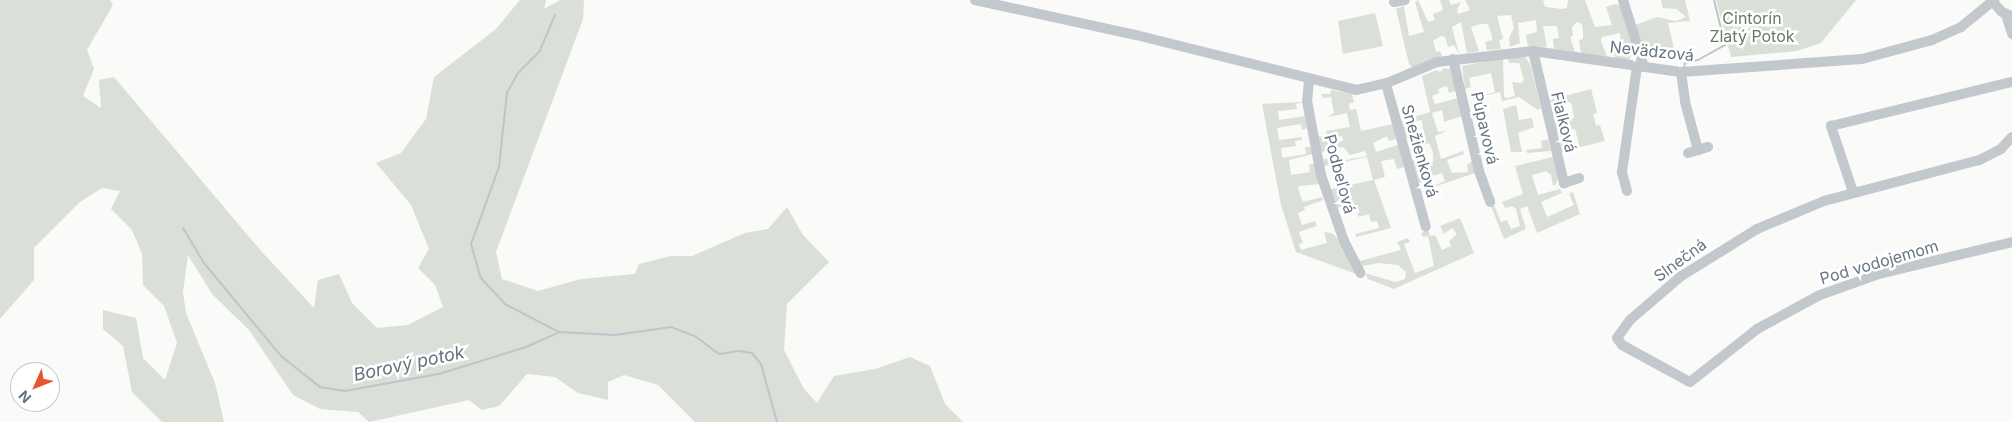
<!DOCTYPE html>
<html>
<head>
<meta charset="utf-8">
<style>
  body { margin:0 }
  #map { position:relative; width:2012px; height:422px; overflow:hidden; background:#fafaf8; font-family:Inter,sans-serif }
  div>[style] { position:absolute }
  .green>* { inset:0; background:#dadfd7 }
  .stream>* { height:2px; margin:-1px; padding:0 1px; transform-origin:1px; border-radius:1px; background:#bbc7cb }
  .minor>* { height:10px; margin:-5px; padding:0 5px; transform-origin:5px; border-radius:5px; background:#c3c8cc }
  span { translate:-50% -50%; white-space:nowrap; text-align:center; line-height:1.15; -webkit-text-stroke:5px #fff; paint-order:stroke }
  .park-label { font-size:16px; color:#687a64 }
  .street-label { font-size:16px; color:#657683 }
  .water-label { font-size:18px; color:#60757c; font-style:italic }
  .north { position:absolute; left:10px; top:362px; width:50px; height:50px; box-sizing:border-box; background:#fff; border:1px solid #c1c8cd; border-radius:50%; rotate:226deg; font-size:14px; font-weight:700; line-height:20px; text-align:center; color:#657683 }
  .north::after { content:''; display:block; margin:auto; width:18px; height:22px; background:#e4572e; clip-path:polygon(50% 0,100% 100%,50% 72%,0 100%) }
</style>
</head>
<body>
<div id="map">
  <div class="green">
    <div style="clip-path:polygon(0 0,110px 0,113px 5px,87px 50px,94px 69px,83px 96px,101px 108px,99px 80px,114px 77px,262px 252px,314px 308px,318px 280px,339px 274px,352px 303px,377px 328px,408px 325px,443px 307px,435px 285px,418px 268px,429px 249px,411px 205px,376px 163px,401px 153px,426px 119px,434px 77px,496px 29px,520px 0,546px 0,544px 9px,560px 0,584px 0,583px 19px,496px 252px,502px 279px,538px 291px,581px 279px,635px 274px,639px 264px,671px 256px,692px 256px,745px 233px,768px 229px,787px 207px,803px 235px,829px 262px,787px 304px,784px 350px,804px 389px,817px 403px,834px 376px,875px 369px,910px 357px,930px 366px,945px 404px,963px 422px,695px 422px,658px 385px,624px 375px,608px 382px,608px 400px,578px 393px,555px 377px,527px 374px,499px 406px,482px 410px,469px 400px,369px 422px,358px 412px,320px 409px,293px 395px,249px 330px,212px 294px,188px 255px,183px 292px,186px 313px,215px 383px,224px 422px,162px 422px,132px 392px,123px 346px,103px 329px,103px 310px,136px 318px,143px 358px,165px 380px,177px 343px,164px 306px,143px 285px,142px 254px,132px 230px,111px 209px,120px 191px,102px 188px,80px 202px,34px 248px,34px 280px,0 319px)"></div>
    <div style="clip-path:polygon(1418px 0,1428px 22px,1435px 20px,1433px 14px,1443px 10px,1440px 0,1449px 0,1451px 5px,1461px 2px,1457px 10px,1458px 14px,1470px 10px,1465px 0,1543px 0,1545px 7px,1562px 9px,1567px 8px,1568px 0,1585px 0,1595px 27px,1612px 25px,1606px 7px,1615px 4px,1621px 6px,1634px 53px,1628px 60px,1616px 59px,1610px 46px,1621px 44px,1620px 33px,1602px 37px,1601px 41px,1607px 57px,1581px 53px,1579px 40px,1583px 39px,1583px 32px,1582px 24px,1577px 22px,1572px 27px,1573px 36px,1570px 37px,1575px 52px,1554px 49px,1553px 39px,1559px 38px,1557px 26px,1543px 26px,1547px 47px,1528px 46px,1526px 35px,1537px 32px,1536px 20px,1518px 23px,1520px 43px,1510px 47px,1509px 38px,1514px 28px,1511px 15px,1497px 16px,1503px 39px,1499px 40px,1501px 49px,1487px 50px,1485px 42px,1492px 40px,1492px 36px,1488px 24px,1481px 24px,1471px 27px,1479px 51px,1467px 53px,1461px 22px,1452px 27px,1459px 54px,1454px 45px,1448px 47px,1445px 37px,1441px 36px,1433px 41px,1436px 52px,1440px 51px,1442px 56px,1413px 68px,1409px 64px,1396px 9px,1404px 6px,1409px 36px,1424px 32px,1415px 2px)"></div>
    <div style="clip-path:polygon(1661px 0,1685px 0,1690px 21px,1668px 23px,1675px 53px,1644px 54px,1635px 25px,1657px 17px,1676px 21px,1686px 17px,1677px 9px,1663px 8px)"></div>
    <div style="clip-path:polygon(1716px 0,1856px 0,1821px 43px,1797px 51px,1731px 57px)"></div>
    <div style="clip-path:polygon(1375px 13px,1383px 46px,1343px 54px,1338px 21px)"></div>
    <div style="clip-path:polygon(1525px 57px,1530px 64px,1541px 108px,1538px 110px,1519px 97px,1502px 101px,1500px 92px,1468px 100px,1495px 92px,1491px 73px,1469px 78px,1471px 87px,1465px 89px,1462px 66px,1503px 58px,1504px 97px,1507px 98px,1515px 96px,1512px 82px,1521px 83px,1524px 80px,1519px 63px,1509px 63px,1508px 58px)"></div>
    <div style="clip-path:polygon(1444px 68px,1450px 69px,1456px 91px,1449px 93px,1447px 86px,1438px 89px,1439px 93px,1432px 96px,1435px 104px,1458px 98px,1462px 116px,1444px 122px,1442px 110px,1432px 113px,1438px 132px,1447px 131px,1435px 136px,1441px 159px,1463px 151px,1464px 154px,1447px 160px,1452px 173px,1468px 172px,1467px 165px,1472px 161px,1475px 173px,1419px 192px,1445px 181px,1442px 173px,1430px 177px,1427px 169px,1421px 171px,1425px 181px,1417px 183px,1411px 161px,1418px 158px,1420px 166px,1433px 162px,1433px 152px,1429px 143px,1414px 148px,1413px 143px,1424px 139px,1422px 120px,1406px 124px,1410px 138px,1405px 139px,1401px 121px,1430px 112px,1422px 76px,1437px 70px,1440px 72px)"></div>
    <div style="clip-path:polygon(1591px 89px,1597px 113px,1593px 114px,1596px 126px,1600px 125px,1605px 141px,1560px 152px,1557px 141px,1563px 139px,1565px 149px,1579px 145px,1575px 129px,1555px 134px,1552px 122px,1574px 118px,1572px 105px,1570px 102px,1555px 106px,1558px 116px,1551px 118px,1547px 101px)"></div>
    <div style="clip-path:polygon(1331px 90px,1352px 94px,1354px 102px,1349px 104px,1350px 110px,1356px 109px,1361px 131px,1393px 124px,1396px 139px,1389px 141px,1387px 136px,1373px 143px,1376px 152px,1398px 145px,1404px 167px,1397px 169px,1394px 159px,1381px 161px,1385px 177px,1374px 180px,1391px 228px,1356px 237px,1355px 234px,1379px 228px,1377px 221px,1371px 222px,1369px 214px,1359px 217px,1348px 195px,1340px 198px,1343px 206px,1338px 208px,1331px 189px,1373px 180px,1367px 157px,1324px 166px,1323px 159px,1329px 158px,1331px 163px,1367px 156px,1365px 151px,1350px 155px,1343px 147px,1321px 152px,1318px 137px,1325px 135px,1329px 147px,1334px 146px,1334px 143px,1343px 141px,1342px 136px,1337px 137px,1337px 133px,1327px 135px,1326px 131px,1350px 127px,1347px 113px,1328px 117px,1334px 113px,1331px 97px,1323px 98px,1321px 94px,1330px 94px)"></div>
    <div style="clip-path:polygon(1303px 102px,1296px 104px,1297px 109px,1278px 111px,1279px 120px,1305px 116px,1307px 128px,1302px 130px,1301px 124px,1277px 128px,1279px 140px,1302px 137px,1302px 140px,1295px 141px,1296px 146px,1281px 148px,1282px 158px,1306px 154px,1305px 147px,1311px 147px,1313px 154px,1289px 160px,1291px 175px,1310px 172px,1309px 164px,1315px 164px,1320px 184px,1298px 186px,1299px 192px,1303px 202px,1322px 197px,1323px 200px,1304px 207px,1305px 210px,1298px 213px,1302px 225px,1315px 221px,1317px 226px,1299px 232px,1303px 243px,1299px 244px,1301px 250px,1327px 243px,1324px 232px,1332px 233px,1340px 241px,1356px 274px,1296px 252px,1281px 205px,1262px 104px)"></div>
    <div style="clip-path:polygon(1516px 105px,1519px 120px,1532px 118px,1534px 127px,1518px 133px,1522px 152px,1511px 152px,1503px 109px)"></div>
    <div style="clip-path:polygon(1548px 139px,1551px 151px,1527px 153px,1526px 150px,1542px 148px,1541px 141px)"></div>
    <div style="clip-path:polygon(1553px 157px,1558px 179px,1556px 184px,1553px 186px,1551px 175px,1546px 171px,1532px 175px,1538px 195px,1560px 189px,1562px 193px,1541px 202px,1547px 217px,1574px 205px,1569px 194px,1573px 192px,1580px 214px,1537px 233px,1527px 206px,1520px 209px,1526px 229px,1504px 239px,1491px 206px,1494px 205px,1501px 222px,1507px 220px,1511px 229px,1520px 226px,1516px 209px,1512px 206px,1505px 208px,1502px 202px,1523px 194px,1515px 166px)"></div>
    <div style="clip-path:polygon(1460px 218px,1474px 253px,1394px 289px,1368px 279px,1365px 273px,1395px 282px,1405px 279px,1406px 272px,1398px 265px,1379px 263px,1362px 266px,1360px 261px,1401px 250px,1397px 242px,1408px 238px,1410px 242px,1404px 244px,1415px 273px,1434px 266px,1428px 236px,1423px 237px,1421px 233px,1428px 230px,1430px 236px,1435px 235px,1442px 250px,1451px 246px,1449px 241px,1457px 234px,1452px 228px,1444px 234px,1440px 226px)"></div>
  </div>
  <div class="stream">
    <div style="left:555px;top:15px;width:39px;rotate:113deg"></div>
    <div style="left:540px;top:51px;width:31px;rotate:135deg"></div>
    <div style="left:518px;top:73px;width:23px;rotate:119deg"></div>
    <div style="left:507px;top:93px;width:74px;rotate:96.2deg"></div>
    <div style="left:499px;top:167px;width:82px;rotate:110deg"></div>
    <div style="left:471px;top:244px;width:35px;rotate:74deg"></div>
    <div style="left:481px;top:278px;width:35px;rotate:47deg"></div>
    <div style="left:505px;top:304px;width:61px;rotate:27.4deg"></div>
    <div style="left:559px;top:332px;width:56px;rotate:3.1deg"></div>
    <div style="left:615px;top:335px;width:57px;rotate:-8.1deg"></div>
    <div style="left:671px;top:327px;width:26px;rotate:21deg"></div>
    <div style="left:695px;top:336px;width:30px;rotate:37deg"></div>
    <div style="left:719px;top:354px;width:20px;rotate:-9deg"></div>
    <div style="left:739px;top:351px;width:13px;rotate:9deg"></div>
    <div style="left:752px;top:353px;width:14px;rotate:51deg"></div>
    <div style="left:761px;top:364px;width:60px;rotate:74.6deg"></div>
    <div style="left:1684px;top:69px;width:6px;rotate:-81deg"></div>
    <div style="left:1685px;top:63px;width:13px;rotate:-13deg"></div>
    <div style="left:1698px;top:60px;width:31px;rotate:-29deg"></div>
    <div style="left:1725px;top:45px;width:46px;rotate:-103.7deg"></div>
    <div style="left:183px;top:228px;width:41px;rotate:59deg"></div>
    <div style="left:204px;top:263px;width:121px;rotate:50.4deg"></div>
    <div style="left:281px;top:356px;width:50px;rotate:38.5deg"></div>
    <div style="left:320px;top:387px;width:25px;rotate:9deg"></div>
    <div style="left:345px;top:391px;width:96px;rotate:-10.3deg"></div>
    <div style="left:439px;top:374px;width:91px;rotate:-17.2deg"></div>
    <div style="left:526px;top:347px;width:36px;rotate:-24deg"></div>
  </div>
  <div class="minor">
    <div style="left:975px;top:0;width:165px;rotate:12.3deg"></div>
    <div style="left:1136px;top:35px;width:227px;rotate:14deg"></div>
    <div style="left:1356px;top:90px;width:32px;rotate:-13deg"></div>
    <div style="left:1387px;top:83px;width:54px;rotate:-22.8deg"></div>
    <div style="left:1437px;top:62px;width:97px;rotate:-6.5deg"></div>
    <div style="left:1533px;top:51px;width:149px;rotate:8.1deg"></div>
    <div style="left:1681px;top:72px;width:181px;rotate:-4.1deg"></div>
    <div style="left:1862px;top:59px;width:73px;rotate:-15.2deg"></div>
    <div style="left:1932px;top:40px;width:32px;rotate:-24deg"></div>
    <div style="left:1961px;top:27px;width:43px;rotate:-39.3deg"></div>
    <div style="left:1623px;top:0;width:70px;rotate:72.6deg"></div>
    <div style="left:1394px;top:2px;width:11px;rotate:-10deg"></div>
    <div style="left:1993px;top:2px;width:13px;rotate:48deg"></div>
    <div style="left:2002px;top:12px;width:11px;rotate:22deg"></div>
    <div style="left:2006px;top:15px;width:20px;rotate:72deg"></div>
    <div style="left:1533px;top:51px;width:136px;rotate:76.8deg"></div>
    <div style="left:1564px;top:183px;width:16px;rotate:-18deg"></div>
    <div style="left:1453px;top:59px;width:115px;rotate:76.9deg"></div>
    <div style="left:1479px;top:171px;width:33px;rotate:70deg"></div>
    <div style="left:1681px;top:72px;width:30px;rotate:82deg"></div>
    <div style="left:1685px;top:102px;width:50px;rotate:74.8deg"></div>
    <div style="left:1309px;top:80px;width:21px;rotate:95deg"></div>
    <div style="left:1307px;top:101px;width:75px;rotate:79.3deg"></div>
    <div style="left:1321px;top:175px;width:70px;rotate:70.8deg"></div>
    <div style="left:1344px;top:241px;width:36px;rotate:63deg"></div>
    <div style="left:1386px;top:84px;width:148px;rotate:74.4deg"></div>
    <div style="left:2012px;top:137px;width:16px;rotate:133deg"></div>
    <div style="left:2001px;top:149px;width:25px;rotate:153deg"></div>
    <div style="left:1979px;top:160px;width:160px;rotate:165.2deg"></div>
    <div style="left:1824px;top:201px;width:73px;rotate:157.3deg"></div>
    <div style="left:1757px;top:229px;width:91px;rotate:148.1deg"></div>
    <div style="left:1680px;top:277px;width:66px;rotate:139.3deg"></div>
    <div style="left:1630px;top:320px;width:22px;rotate:126deg"></div>
    <div style="left:1617px;top:338px;width:9px;rotate:54deg"></div>
    <div style="left:1622px;top:345px;width:77px;rotate:28.6deg"></div>
    <div style="left:1690px;top:382px;width:85px;rotate:-38.3deg"></div>
    <div style="left:1757px;top:329px;width:72px;rotate:-28.4deg"></div>
    <div style="left:1820px;top:295px;width:63px;rotate:-19.6deg"></div>
    <div style="left:1879px;top:274px;width:137px;rotate:-13.5deg"></div>
    <div style="left:1688px;top:153px;width:21px;rotate:-17deg"></div>
    <div style="left:1627px;top:191px;width:20px;rotate:-105deg"></div>
    <div style="left:1622px;top:172px;width:107px;rotate:-81.9deg"></div>
    <div style="left:1853px;top:192px;width:70px;rotate:-108.4deg"></div>
    <div style="left:1831px;top:126px;width:186px;rotate:-13.7deg"></div>
  </div>
  <div class="park-label">
    <span style="left:1752px;top:27px">Cintorín<br>Zlatý Potok</span>
  </div>
  <div class="street-label">
    <span style="left:1652px;top:51px;rotate:6deg">Nevädzová</span>
    <span style="left:1564px;top:122px;rotate:76deg">Fialková</span>
    <span style="left:1485px;top:128px;rotate:77deg">Púpavová</span>
    <span style="left:1420px;top:151px;rotate:74deg">Snežienková</span>
    <span style="left:1340px;top:174px;rotate:75deg">Podbeľová</span>
    <span style="left:1680px;top:260px;rotate:-36deg">Slnečná</span>
    <span style="left:1879px;top:262px;rotate:-16deg">Pod vodojemom</span>
  </div>
  <div class="water-label">
    <span style="left:409px;top:364px;rotate:-12deg">Borový potok</span>
  </div>
  <div class="north">N</div>
</div>
</body>
</html>
